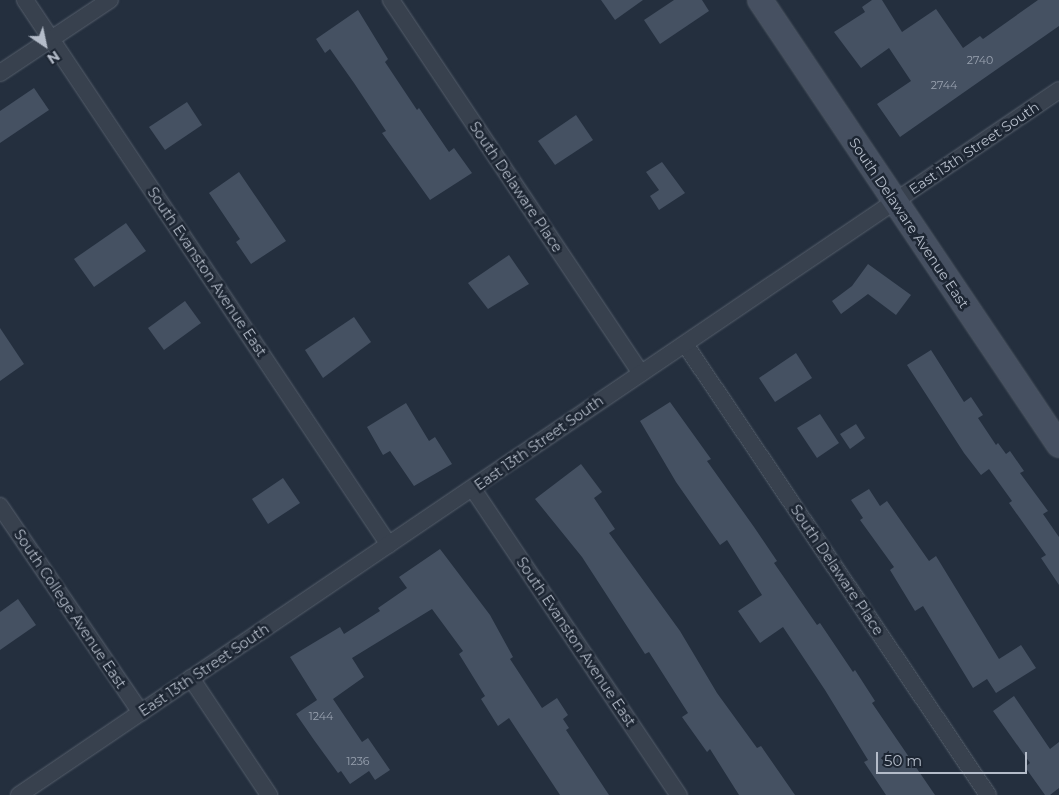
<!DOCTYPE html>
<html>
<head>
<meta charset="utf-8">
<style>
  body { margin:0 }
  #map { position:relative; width:1059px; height:795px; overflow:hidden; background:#242f3e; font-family:Montserrat,sans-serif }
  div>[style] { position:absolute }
  .building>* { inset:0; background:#455162 }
  .roads { filter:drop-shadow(0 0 1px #565f6c) drop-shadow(0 0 1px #565f6c) }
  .street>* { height:16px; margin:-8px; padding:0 8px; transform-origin:8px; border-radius:8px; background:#38414e }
  .secondary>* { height:24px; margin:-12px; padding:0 12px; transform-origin:12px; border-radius:12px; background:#465061 }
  span { translate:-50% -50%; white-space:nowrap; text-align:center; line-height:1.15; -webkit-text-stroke:5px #1d2633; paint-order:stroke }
  .number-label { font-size:11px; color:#98a1af }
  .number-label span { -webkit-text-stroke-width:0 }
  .street-label { font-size:14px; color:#b4bcc9 }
  .north { position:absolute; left:20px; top:20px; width:50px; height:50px; -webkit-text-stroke:4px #1d2633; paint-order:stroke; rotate:146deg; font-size:14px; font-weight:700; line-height:20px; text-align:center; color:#b4bcc9 }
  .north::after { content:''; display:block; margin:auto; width:18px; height:22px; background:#b4bcc9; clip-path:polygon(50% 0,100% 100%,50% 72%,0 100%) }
  .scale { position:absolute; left:876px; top:752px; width:151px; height:22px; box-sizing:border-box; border:2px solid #b4bcc9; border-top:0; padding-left:6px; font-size:15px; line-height:18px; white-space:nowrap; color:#b4bcc9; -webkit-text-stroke:4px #1d2633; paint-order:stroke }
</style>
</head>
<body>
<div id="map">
  <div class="building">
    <div style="clip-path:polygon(601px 0,643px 0,615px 20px)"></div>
    <div style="clip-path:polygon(674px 0,702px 0,709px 11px,660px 44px,644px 20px)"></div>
    <div style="clip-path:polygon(872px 0,882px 0,902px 32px,936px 9px,963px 48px,980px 36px,983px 39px,1038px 0,1059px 0,1059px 26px,900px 137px,877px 104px,911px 81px,889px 48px,861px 68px,834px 32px,865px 12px,862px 7px)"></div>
    <div style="clip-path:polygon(358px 10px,388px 59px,385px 62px,417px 110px,419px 108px,449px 152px,454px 148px,472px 173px,430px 200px,382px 133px,386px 131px,354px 83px,330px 49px,325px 53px,316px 39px)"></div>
    <div style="clip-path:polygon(34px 88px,49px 110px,0 143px,0 111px)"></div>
    <div style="clip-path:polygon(187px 102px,202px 125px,165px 150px,149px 127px)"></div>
    <div style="clip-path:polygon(576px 115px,593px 140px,555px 165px,538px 141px)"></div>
    <div style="clip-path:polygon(662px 162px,685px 193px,659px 210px,650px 196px,659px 190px,646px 172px)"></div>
    <div style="clip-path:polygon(239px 172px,286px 241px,251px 264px,236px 242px,240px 239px,209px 193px)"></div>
    <div style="clip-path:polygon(126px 223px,146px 251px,94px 287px,74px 259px)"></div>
    <div style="clip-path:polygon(509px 255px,529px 284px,488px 309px,468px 283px)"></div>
    <div style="clip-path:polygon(868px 264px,911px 295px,896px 315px,868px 294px,841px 314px,832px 301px,852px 286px)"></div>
    <div style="clip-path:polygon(185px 301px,201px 323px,164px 350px,148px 328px)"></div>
    <div style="clip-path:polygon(354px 317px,371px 342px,323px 378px,305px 350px)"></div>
    <div style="clip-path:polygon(0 328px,24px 364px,0 381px)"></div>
    <div style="clip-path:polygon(931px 350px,964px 402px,971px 397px,983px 415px,978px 418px,996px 445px,998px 443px,1006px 454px,1010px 451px,1024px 471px,1020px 473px,1048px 511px,1043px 514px,1059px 537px,1059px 585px,1041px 558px,1046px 555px,1009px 503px,1012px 501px,989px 469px,981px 475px,964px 453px,907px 365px)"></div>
    <div style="clip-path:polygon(796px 353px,812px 378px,775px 402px,759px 378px)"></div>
    <div style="clip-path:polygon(670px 402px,711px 459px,707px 461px,754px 527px,777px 561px,774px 563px,817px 625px,820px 623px,853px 672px,855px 670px,875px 701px,872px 703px,935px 795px,886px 795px,864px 762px,868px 760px,825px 690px,783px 627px,760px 643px,738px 611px,762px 595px,727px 540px,720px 545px,676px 482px,640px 421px)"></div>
    <div style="clip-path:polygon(406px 403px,429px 441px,435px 437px,452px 464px,414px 486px,390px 451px,383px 455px,367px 427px)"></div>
    <div style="clip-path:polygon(820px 414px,839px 443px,817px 458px,797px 428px)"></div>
    <div style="clip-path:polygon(856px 424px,865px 438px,850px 449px,840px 434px)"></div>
    <div style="clip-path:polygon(581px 464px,602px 492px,594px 498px,615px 529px,609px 533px,680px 631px,717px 693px,757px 748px,761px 746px,795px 795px,739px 795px,710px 749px,707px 752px,682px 717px,688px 713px,649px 652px,645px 654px,582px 557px,535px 499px)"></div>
    <div style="clip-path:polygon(283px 478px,300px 503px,268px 524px,252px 499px)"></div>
    <div style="clip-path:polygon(869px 489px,880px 506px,887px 501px,929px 561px,936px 556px,999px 659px,1021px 645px,1036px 668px,996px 693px,987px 679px,973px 688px,923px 606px,915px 611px,890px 570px,894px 567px,860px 520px,863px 518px,851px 500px)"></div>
    <div style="clip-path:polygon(440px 549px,490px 615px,513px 657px,510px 659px,542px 708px,557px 698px,568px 715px,563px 719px,569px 728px,566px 730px,609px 795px,560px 795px,509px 718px,498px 726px,481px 699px,485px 696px,459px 654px,463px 651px,432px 609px,352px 658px,364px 677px,333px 699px,362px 742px,368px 738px,390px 770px,375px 780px,369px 771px,350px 784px,341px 771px,338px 773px,314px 740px,296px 714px,317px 700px,290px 657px,340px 627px,344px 634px,380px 611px,378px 608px,407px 588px,399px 577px)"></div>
    <div style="clip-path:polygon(18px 599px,36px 625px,0 650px,0 612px)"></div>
    <div style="clip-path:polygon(1014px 696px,1050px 749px,1059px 742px,1059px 788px,1050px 795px,1045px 795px,1025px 767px,1030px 763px,993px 711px)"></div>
  </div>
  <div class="roads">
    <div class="street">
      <div style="left:25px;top:0;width:655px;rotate:56.26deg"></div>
      <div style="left:391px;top:0;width:449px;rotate:56.2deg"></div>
      <div style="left:0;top:73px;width:132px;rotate:-33.6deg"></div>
      <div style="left:685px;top:344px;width:543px;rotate:56.11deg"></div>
      <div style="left:473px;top:489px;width:369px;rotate:56.1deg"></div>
      <div style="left:0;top:506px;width:250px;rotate:55.7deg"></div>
      <div style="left:191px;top:678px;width:141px;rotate:56.3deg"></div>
      <div style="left:19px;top:795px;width:1256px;rotate:-34.13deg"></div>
    </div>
    <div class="secondary">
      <div style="left:760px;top:0;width:536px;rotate:56.1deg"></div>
    </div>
  </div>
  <div class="number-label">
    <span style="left:980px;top:60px">2740</span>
    <span style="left:944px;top:85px">2744</span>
    <span style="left:321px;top:716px">1244</span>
    <span style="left:358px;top:761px">1236</span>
  </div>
  <div class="street-label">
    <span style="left:974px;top:148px;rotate:-34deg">East 13th Street South</span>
    <span style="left:516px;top:187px;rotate:56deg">South Delaware Place</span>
    <span style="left:909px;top:223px;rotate:56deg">South Delaware Avenue East</span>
    <span style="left:207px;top:272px;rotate:56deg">South Evanston Avenue East</span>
    <span style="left:539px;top:443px;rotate:-35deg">East 13th Street South</span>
    <span style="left:837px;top:570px;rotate:56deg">South Delaware Place</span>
    <span style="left:70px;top:609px;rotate:56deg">South College Avenue East</span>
    <span style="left:576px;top:642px;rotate:56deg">South Evanston Avenue East</span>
    <span style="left:204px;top:670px;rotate:-34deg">East 13th Street South</span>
  </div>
  <div class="north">N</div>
  <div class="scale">50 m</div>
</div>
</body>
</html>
